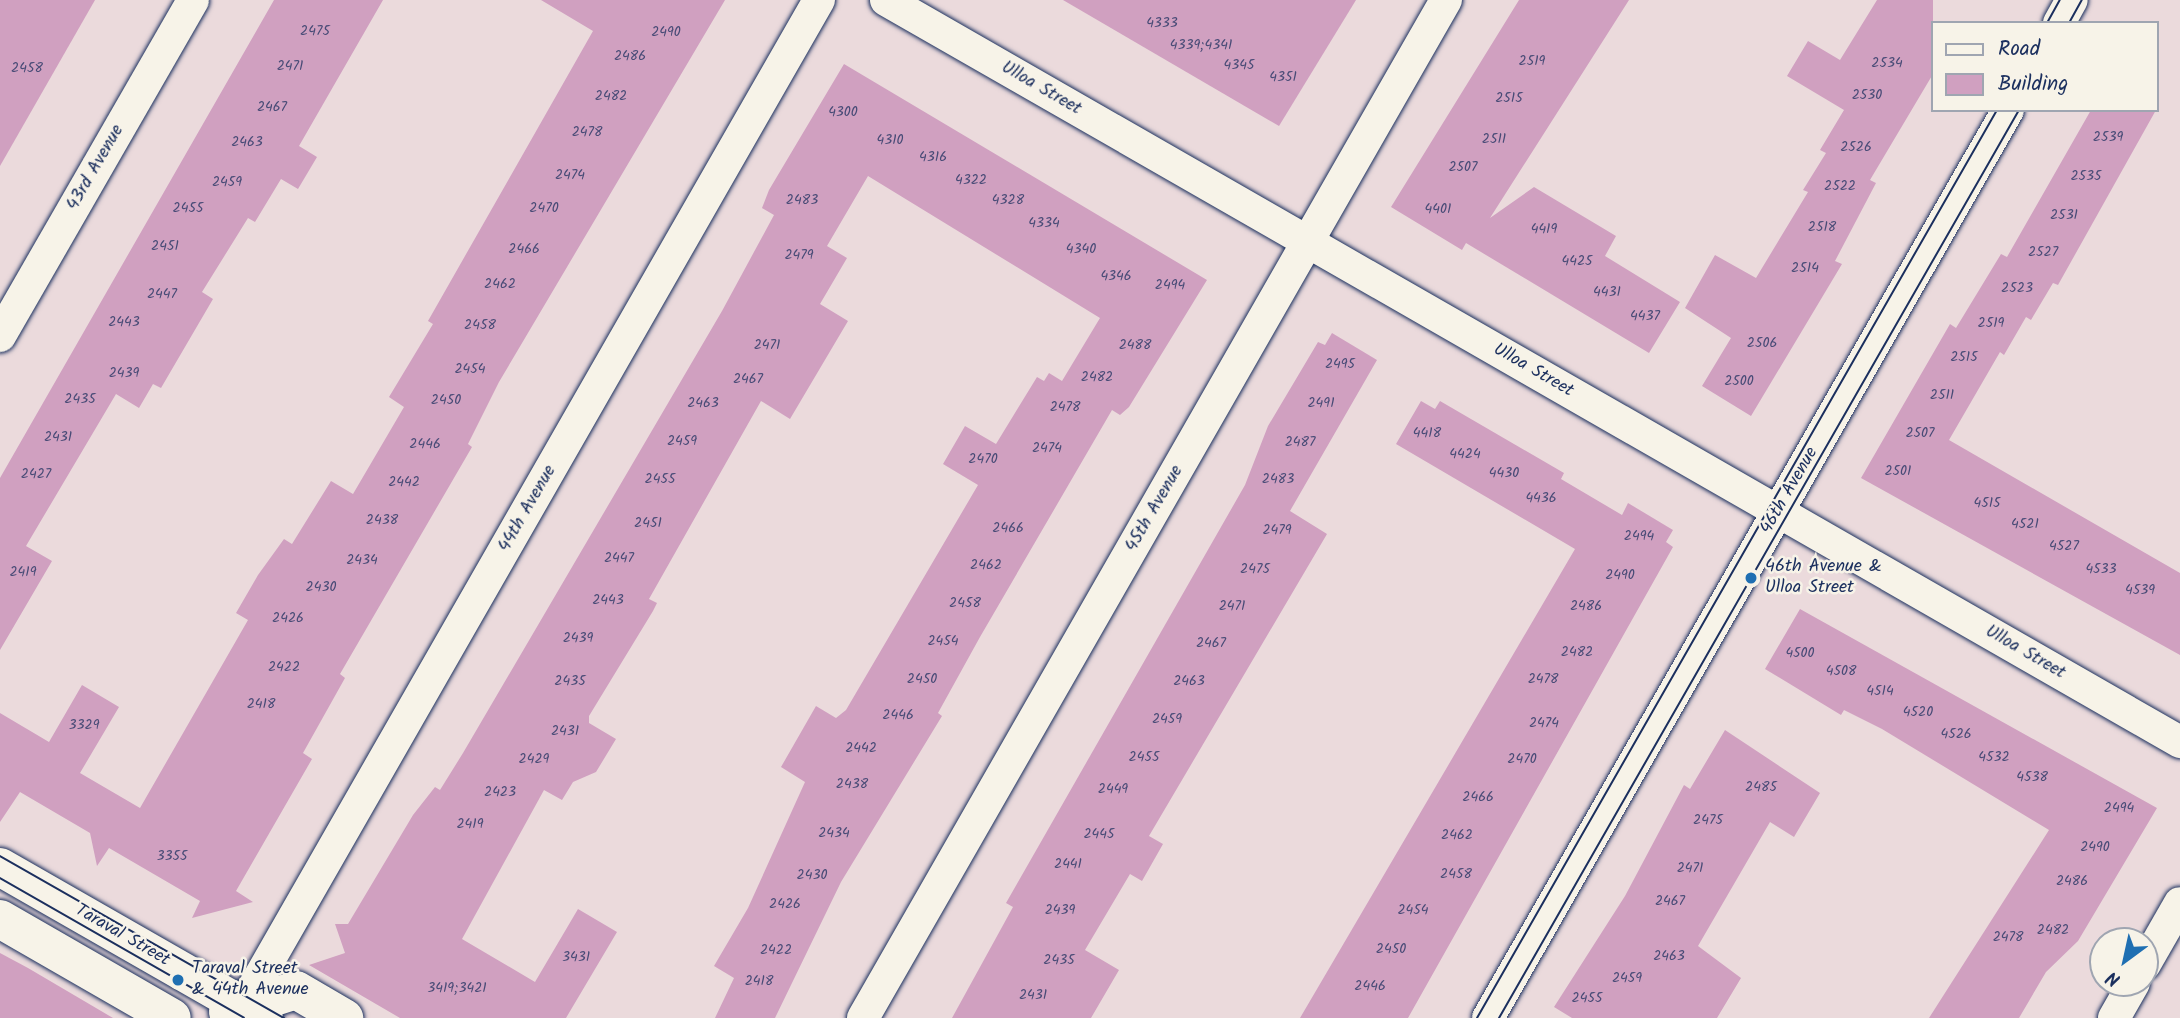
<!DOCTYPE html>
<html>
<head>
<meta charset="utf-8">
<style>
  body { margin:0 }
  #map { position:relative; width:2180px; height:1018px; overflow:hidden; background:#ebdadc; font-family:Kalam,sans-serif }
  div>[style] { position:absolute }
  .building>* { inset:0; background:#d0a0c0 }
  .roads { filter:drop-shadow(0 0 2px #1b2f5e) drop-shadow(0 0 2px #1b2f5e) }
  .street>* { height:32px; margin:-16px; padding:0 16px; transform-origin:16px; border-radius:16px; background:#f7f3e8 }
  .secondary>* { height:38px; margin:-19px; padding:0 19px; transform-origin:19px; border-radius:19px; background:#f7f3e8 }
  .tram>* { height:2px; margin:-1px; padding:0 1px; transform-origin:1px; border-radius:1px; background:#1b2f5e }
  .dots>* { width:19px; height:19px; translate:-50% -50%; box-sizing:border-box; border:4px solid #f7f3e8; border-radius:50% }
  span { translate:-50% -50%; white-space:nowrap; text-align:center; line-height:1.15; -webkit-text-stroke:5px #f7f3e8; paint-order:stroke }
  .number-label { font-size:14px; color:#484b76 }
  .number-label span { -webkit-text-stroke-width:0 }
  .street-label { font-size:18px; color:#1b2f5e }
  .poi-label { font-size:18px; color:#1b2f5e }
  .left { translate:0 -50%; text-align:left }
  .legend { position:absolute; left:1931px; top:21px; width:228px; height:91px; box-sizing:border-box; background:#f7f3e8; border:2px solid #9fa5b1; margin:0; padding:9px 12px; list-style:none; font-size:21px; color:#1b2f5e }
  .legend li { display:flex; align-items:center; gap:14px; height:35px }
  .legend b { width:35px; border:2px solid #9fa5b1 }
  .north { position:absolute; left:2089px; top:927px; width:70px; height:70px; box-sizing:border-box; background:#f7f3e8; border:2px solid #9fa5b1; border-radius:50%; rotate:213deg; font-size:19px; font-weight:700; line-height:28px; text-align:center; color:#1b2f5e }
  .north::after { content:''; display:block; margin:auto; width:24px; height:32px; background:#1f6fb2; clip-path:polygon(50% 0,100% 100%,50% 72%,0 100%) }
</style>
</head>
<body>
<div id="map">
  <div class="building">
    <div style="clip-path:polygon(0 0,95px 0,0 166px)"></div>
    <div style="clip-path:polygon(274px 0,383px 0,299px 146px,317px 157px,298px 189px,281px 179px,255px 222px,248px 218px,202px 292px,213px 299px,161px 388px,153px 384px,139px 408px,116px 394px,26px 546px,52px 561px,0 650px,0 478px)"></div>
    <div style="clip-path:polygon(541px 0,725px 0,499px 382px,468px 444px,472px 447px,340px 674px,345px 678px,303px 753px,312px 759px,236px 891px,253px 902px,192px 918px,200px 901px,109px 848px,97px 866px,90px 833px,20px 792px,0 822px,0 713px,49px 742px,82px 685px,119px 707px,80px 773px,140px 808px,248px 620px,236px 613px,258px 575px,284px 539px,292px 544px,331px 481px,353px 494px,404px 407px,389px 397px,433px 324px,428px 321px,593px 31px)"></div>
    <div style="clip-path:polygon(1063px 0,1356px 0,1279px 126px)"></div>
    <div style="clip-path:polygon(1519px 0,1629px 0,1490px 218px,1534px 187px,1616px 236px,1605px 256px,1680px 302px,1649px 353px,1466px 243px,1462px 250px,1391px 207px)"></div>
    <div style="clip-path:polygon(1877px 0,1933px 0,1933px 74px,1870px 180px,1876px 183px,1835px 261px,1842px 264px,1751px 416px,1702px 386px,1731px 338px,1685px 308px,1715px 255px,1756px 278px,1808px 192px,1803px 190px,1826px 153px,1820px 150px,1844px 110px,1787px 76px,1808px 41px,1840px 60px)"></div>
    <div style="clip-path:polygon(844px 64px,1207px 280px,1129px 407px,1120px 415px,1112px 410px,980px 637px,938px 713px,942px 716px,841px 882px,775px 1018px,715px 1018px,734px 978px,714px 966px,748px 908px,805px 782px,781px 767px,816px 706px,836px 718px,846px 710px,978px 485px,943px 464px,965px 426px,996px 444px,1037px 377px,1044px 381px,1049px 373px,1062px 381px,1100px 318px,868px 176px,827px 246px,847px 258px,820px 304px,848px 321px,790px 419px,761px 401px,649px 599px,657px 603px,653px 611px,589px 716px,589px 723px,616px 739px,596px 772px,573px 782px,562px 800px,544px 790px,462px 939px,535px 982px,578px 909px,617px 932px,566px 1018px,400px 1018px,309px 965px,345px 953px,335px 924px,348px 924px,413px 815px,435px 787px,440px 790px,463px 753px,722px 311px,774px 215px,762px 208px,769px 190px)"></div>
    <div style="clip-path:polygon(2091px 110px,2156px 110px,2058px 285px,2053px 283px,2031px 320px,2026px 317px,2004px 355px,2000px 352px,1949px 440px,2180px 573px,2180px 655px,1861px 478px,1950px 324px,1956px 328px,2001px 254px,2007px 257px)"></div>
    <div style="clip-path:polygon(1332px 333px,1377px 360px,1290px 511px,1327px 534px,1149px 836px,1163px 844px,1142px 881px,1130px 874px,1085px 950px,1119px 970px,1091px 1018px,952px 1018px,1013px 907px,1006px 903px,1245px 485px,1268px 426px,1318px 342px,1325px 345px)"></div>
    <div style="clip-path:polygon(1421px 401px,1435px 409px,1440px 401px,1564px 473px,1561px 479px,1622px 515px,1628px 503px,1673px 530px,1666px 542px,1673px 547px,1408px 1018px,1300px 1018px,1575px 549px,1396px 444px)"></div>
    <div style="clip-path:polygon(1800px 609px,2157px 808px,2078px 941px,2046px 972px,2019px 1018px,1929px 1018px,2049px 830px,1882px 729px,1844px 710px,1841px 715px,1765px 669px)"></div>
    <div style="clip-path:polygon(1725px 730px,1820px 793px,1794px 837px,1770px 822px,1698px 946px,1741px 978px,1717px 1018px,1572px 1018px,1554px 1007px,1625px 896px,1684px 785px,1690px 789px)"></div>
    <div style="clip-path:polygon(0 953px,28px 968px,113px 1018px,0 1018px)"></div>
  </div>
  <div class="roads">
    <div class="street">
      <div style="left:886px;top:0;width:1492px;rotate:29.83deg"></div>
      <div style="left:2059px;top:23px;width:26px;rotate:-61deg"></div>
      <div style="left:0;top:336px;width:387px;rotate:-60.1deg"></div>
      <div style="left:2145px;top:964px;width:70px;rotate:-60.2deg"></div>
      <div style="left:236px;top:1018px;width:1173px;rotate:-60.2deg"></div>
      <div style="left:863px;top:1018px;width:1173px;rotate:-60.2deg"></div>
      <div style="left:1488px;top:1018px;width:1046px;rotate:-60.2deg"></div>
      <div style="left:2114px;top:1018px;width:40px;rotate:-60.3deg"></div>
    </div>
    <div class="secondary">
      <div style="left:0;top:867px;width:304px;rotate:29.8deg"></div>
      <div style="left:0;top:919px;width:198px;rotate:29.9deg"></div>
      <div style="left:228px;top:1012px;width:71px;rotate:-17.9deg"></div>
      <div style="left:296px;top:990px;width:56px;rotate:30.3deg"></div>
    </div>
  </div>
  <div class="tram">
    <div style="left:2047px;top:23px;width:26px;rotate:-61deg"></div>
    <div style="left:2069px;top:23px;width:26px;rotate:-61deg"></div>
    <div style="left:0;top:856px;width:327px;rotate:29.7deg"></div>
    <div style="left:0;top:878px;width:281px;rotate:29.8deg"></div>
    <div style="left:1477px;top:1018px;width:1046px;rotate:-60.2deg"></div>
    <div style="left:1499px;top:1018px;width:1046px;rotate:-60.2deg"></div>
  </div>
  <div class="dots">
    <div style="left:1751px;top:578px;background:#1f6fb2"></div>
    <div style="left:178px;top:980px;background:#1f6fb2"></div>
  </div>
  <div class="number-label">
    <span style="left:1162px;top:23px">4333</span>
    <span style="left:315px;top:31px">2475</span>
    <span style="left:666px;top:32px">2490</span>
    <span style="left:1201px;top:45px">4339;4341</span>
    <span style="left:630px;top:56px">2486</span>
    <span style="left:1532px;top:61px">2519</span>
    <span style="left:1887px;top:63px">2534</span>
    <span style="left:1239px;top:65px">4345</span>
    <span style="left:290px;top:66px">2471</span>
    <span style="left:27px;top:68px">2458</span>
    <span style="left:1283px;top:77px">4351</span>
    <span style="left:1867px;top:95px">2530</span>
    <span style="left:611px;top:96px">2482</span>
    <span style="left:1509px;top:98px">2515</span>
    <span style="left:272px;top:107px">2467</span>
    <span style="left:843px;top:112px">4300</span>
    <span style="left:587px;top:132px">2478</span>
    <span style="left:2108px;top:137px">2539</span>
    <span style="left:1494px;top:139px">2511</span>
    <span style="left:890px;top:140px">4310</span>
    <span style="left:247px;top:142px">2463</span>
    <span style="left:1856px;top:147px">2526</span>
    <span style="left:933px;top:157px">4316</span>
    <span style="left:1463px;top:167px">2507</span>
    <span style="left:570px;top:175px">2474</span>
    <span style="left:2086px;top:176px">2535</span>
    <span style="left:971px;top:180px">4322</span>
    <span style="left:227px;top:182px">2459</span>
    <span style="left:1840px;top:186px">2522</span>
    <span style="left:802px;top:200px">2483</span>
    <span style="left:1008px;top:200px">4328</span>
    <span style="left:188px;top:208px">2455</span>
    <span style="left:544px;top:208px">2470</span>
    <span style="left:1438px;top:209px">4401</span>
    <span style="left:2064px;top:215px">2531</span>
    <span style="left:1044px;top:223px">4334</span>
    <span style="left:1822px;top:227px">2518</span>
    <span style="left:1544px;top:229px">4419</span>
    <span style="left:165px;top:246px">2451</span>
    <span style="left:524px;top:249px">2466</span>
    <span style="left:1081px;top:249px">4340</span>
    <span style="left:2043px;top:252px">2527</span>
    <span style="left:799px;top:255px">2479</span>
    <span style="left:1577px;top:261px">4425</span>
    <span style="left:1805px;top:268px">2514</span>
    <span style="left:1116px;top:276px">4346</span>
    <span style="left:500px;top:284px">2462</span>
    <span style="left:1170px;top:285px">2494</span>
    <span style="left:2017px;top:288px">2523</span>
    <span style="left:1607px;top:292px">4431</span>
    <span style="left:162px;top:294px">2447</span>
    <span style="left:1645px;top:316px">4437</span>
    <span style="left:124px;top:322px">2443</span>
    <span style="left:1991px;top:323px">2519</span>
    <span style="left:480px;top:325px">2458</span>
    <span style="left:1762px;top:343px">2506</span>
    <span style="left:767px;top:345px">2471</span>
    <span style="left:1135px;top:345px">2488</span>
    <span style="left:1964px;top:357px">2515</span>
    <span style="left:1340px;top:364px">2495</span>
    <span style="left:470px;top:369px">2454</span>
    <span style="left:124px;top:373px">2439</span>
    <span style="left:1097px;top:377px">2482</span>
    <span style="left:748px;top:379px">2467</span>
    <span style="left:1739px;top:381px">2500</span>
    <span style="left:1942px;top:395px">2511</span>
    <span style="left:80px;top:399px">2435</span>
    <span style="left:446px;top:400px">2450</span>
    <span style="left:703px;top:403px">2463</span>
    <span style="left:1321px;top:403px">2491</span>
    <span style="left:1065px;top:407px">2478</span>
    <span style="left:1427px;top:433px">4418</span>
    <span style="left:1920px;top:433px">2507</span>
    <span style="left:58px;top:437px">2431</span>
    <span style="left:682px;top:441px">2459</span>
    <span style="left:1300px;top:442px">2487</span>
    <span style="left:425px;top:444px">2446</span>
    <span style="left:1047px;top:448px">2474</span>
    <span style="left:1465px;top:454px">4424</span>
    <span style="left:983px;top:459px">2470</span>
    <span style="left:1898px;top:471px">2501</span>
    <span style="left:1504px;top:473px">4430</span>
    <span style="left:36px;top:474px">2427</span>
    <span style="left:660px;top:479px">2455</span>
    <span style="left:1278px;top:479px">2483</span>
    <span style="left:404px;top:482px">2442</span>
    <span style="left:1541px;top:498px">4436</span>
    <span style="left:1987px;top:503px">4515</span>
    <span style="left:382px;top:520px">2438</span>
    <span style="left:648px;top:523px">2451</span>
    <span style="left:2025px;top:524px">4521</span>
    <span style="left:1008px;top:528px">2466</span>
    <span style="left:1277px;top:530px">2479</span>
    <span style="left:1639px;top:536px">2494</span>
    <span style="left:2064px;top:546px">4527</span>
    <span style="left:619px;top:558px">2447</span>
    <span style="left:362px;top:560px">2434</span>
    <span style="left:986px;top:565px">2462</span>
    <span style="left:1255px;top:569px">2475</span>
    <span style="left:2101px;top:569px">4533</span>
    <span style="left:23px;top:572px">2419</span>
    <span style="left:1620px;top:575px">2490</span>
    <span style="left:321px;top:587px">2430</span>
    <span style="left:2140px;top:590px">4539</span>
    <span style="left:608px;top:600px">2443</span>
    <span style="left:965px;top:603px">2458</span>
    <span style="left:1232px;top:606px">2471</span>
    <span style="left:1586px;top:606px">2486</span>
    <span style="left:288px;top:618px">2426</span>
    <span style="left:578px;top:638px">2439</span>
    <span style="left:943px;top:641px">2454</span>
    <span style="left:1211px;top:643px">2467</span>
    <span style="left:1577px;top:652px">2482</span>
    <span style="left:1800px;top:653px">4500</span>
    <span style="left:284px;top:667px">2422</span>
    <span style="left:1841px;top:671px">4508</span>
    <span style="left:922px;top:679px">2450</span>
    <span style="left:1543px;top:679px">2478</span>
    <span style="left:570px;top:681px">2435</span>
    <span style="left:1189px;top:681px">2463</span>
    <span style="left:1880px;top:691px">4514</span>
    <span style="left:261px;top:704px">2418</span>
    <span style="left:1918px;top:712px">4520</span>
    <span style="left:898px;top:715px">2446</span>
    <span style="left:1167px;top:719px">2459</span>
    <span style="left:1544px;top:723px">2474</span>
    <span style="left:84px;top:725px">3329</span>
    <span style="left:565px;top:731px">2431</span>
    <span style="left:1956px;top:734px">4526</span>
    <span style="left:861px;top:748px">2442</span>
    <span style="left:1144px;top:757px">2455</span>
    <span style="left:1994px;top:757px">4532</span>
    <span style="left:534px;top:759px">2429</span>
    <span style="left:1522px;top:759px">2470</span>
    <span style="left:2032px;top:777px">4538</span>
    <span style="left:852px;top:784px">2438</span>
    <span style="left:1761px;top:787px">2485</span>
    <span style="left:1113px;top:789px">2449</span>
    <span style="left:500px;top:792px">2423</span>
    <span style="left:1478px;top:797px">2466</span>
    <span style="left:2119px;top:808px">2494</span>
    <span style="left:1708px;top:820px">2475</span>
    <span style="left:470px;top:824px">2419</span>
    <span style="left:834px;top:833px">2434</span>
    <span style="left:1099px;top:834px">2445</span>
    <span style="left:1457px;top:835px">2462</span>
    <span style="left:2095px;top:847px">2490</span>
    <span style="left:172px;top:856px">3355</span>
    <span style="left:1068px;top:864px">2441</span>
    <span style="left:1690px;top:868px">2471</span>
    <span style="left:1456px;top:874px">2458</span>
    <span style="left:812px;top:875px">2430</span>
    <span style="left:2072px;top:881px">2486</span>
    <span style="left:1670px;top:901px">2467</span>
    <span style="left:785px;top:904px">2426</span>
    <span style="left:1060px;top:910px">2439</span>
    <span style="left:1413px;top:910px">2454</span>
    <span style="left:2053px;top:930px">2482</span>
    <span style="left:2008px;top:937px">2478</span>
    <span style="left:1391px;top:949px">2450</span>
    <span style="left:776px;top:950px">2422</span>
    <span style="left:1669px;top:956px">2463</span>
    <span style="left:576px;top:957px">3431</span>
    <span style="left:1059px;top:960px">2435</span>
    <span style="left:1627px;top:978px">2459</span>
    <span style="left:759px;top:981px">2418</span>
    <span style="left:1370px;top:986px">2446</span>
    <span style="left:457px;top:988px">3419;3421</span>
    <span style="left:1033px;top:995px">2431</span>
    <span style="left:1587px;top:998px">2455</span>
  </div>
  <div class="street-label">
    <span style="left:1041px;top:89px;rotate:30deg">Ulloa Street</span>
    <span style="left:96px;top:168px;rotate:-60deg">43rd Avenue</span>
    <span style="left:1533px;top:371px;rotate:30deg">Ulloa Street</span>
    <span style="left:1790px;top:491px;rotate:-60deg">46th Avenue</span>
    <span style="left:528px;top:509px;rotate:-60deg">44th Avenue</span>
    <span style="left:1155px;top:509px;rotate:-60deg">45th Avenue</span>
    <span style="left:2025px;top:653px;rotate:30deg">Ulloa Street</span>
    <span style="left:122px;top:936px;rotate:30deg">Taraval Street</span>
  </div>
  <div class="poi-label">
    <span class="left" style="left:1765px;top:578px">46th Avenue &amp;<br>Ulloa Street</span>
    <span class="left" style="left:192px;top:980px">Taraval Street<br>&amp; 44th Avenue</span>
  </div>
  <ul class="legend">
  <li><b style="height:9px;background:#f7f3e8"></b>Road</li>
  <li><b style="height:19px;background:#d0a0c0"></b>Building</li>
  </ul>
  <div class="north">N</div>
</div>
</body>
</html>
